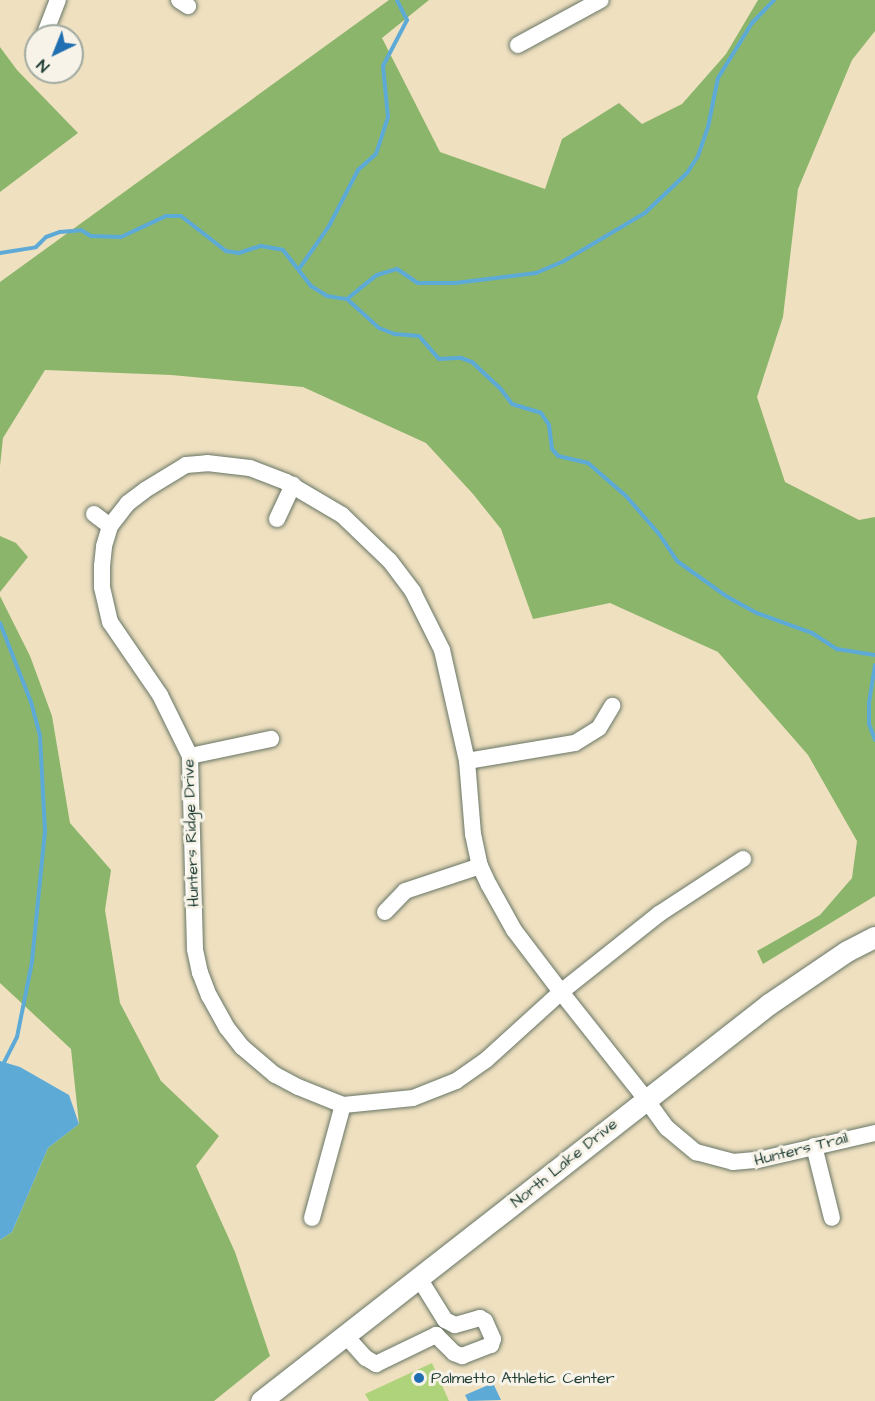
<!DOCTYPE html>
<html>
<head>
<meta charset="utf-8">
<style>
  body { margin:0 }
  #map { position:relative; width:875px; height:1401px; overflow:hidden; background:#efe0c0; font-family:"Architects Daughter",sans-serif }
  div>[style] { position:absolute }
  .green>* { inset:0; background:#afd37b }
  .forest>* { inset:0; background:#8bb56b }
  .water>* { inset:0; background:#5eaad7 }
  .stream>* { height:4px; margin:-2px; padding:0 2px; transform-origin:2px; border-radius:2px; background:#5eaad7 }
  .roads { filter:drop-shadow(0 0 2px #687665) drop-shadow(0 0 2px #687665) }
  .minor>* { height:16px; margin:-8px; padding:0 8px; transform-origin:8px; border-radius:8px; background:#fff }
  .major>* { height:21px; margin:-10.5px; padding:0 10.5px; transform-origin:10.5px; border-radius:10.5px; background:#fff }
  .dots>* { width:16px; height:16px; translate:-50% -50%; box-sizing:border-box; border:3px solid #f7f3e8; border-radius:50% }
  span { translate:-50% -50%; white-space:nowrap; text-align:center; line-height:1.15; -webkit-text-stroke:6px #f7f3e8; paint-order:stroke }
  .street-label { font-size:16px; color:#1f3d34 }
  .poi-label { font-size:16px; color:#1f3d34 }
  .left { translate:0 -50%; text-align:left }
  .north { position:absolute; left:24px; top:24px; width:60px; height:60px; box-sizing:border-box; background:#f7f3e8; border:2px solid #a1aaa0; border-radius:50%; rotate:223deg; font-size:16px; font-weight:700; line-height:24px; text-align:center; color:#1f3d34 }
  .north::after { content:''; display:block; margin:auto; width:21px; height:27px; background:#1f6fb2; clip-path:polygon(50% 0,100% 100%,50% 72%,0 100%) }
</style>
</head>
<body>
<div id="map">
  <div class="green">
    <div style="clip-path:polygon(432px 1363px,449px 1401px,369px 1401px,365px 1394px)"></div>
  </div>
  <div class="forest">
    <div style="clip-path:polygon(389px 0,429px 0,382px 38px,440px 152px,545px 189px,562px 139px,619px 103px,642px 124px,682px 104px,726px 54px,758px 0,875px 0,875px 31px,852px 60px,798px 189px,783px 317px,757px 397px,785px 482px,859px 520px,875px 517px,875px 896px,763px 964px,757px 951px,820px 915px,852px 878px,857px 841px,808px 755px,718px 652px,610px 603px,533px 619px,501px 529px,473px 494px,426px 443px,303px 387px,171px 375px,45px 370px,3px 438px,0 466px,0 282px)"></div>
    <div style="clip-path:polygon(0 47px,17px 70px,78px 133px,0 192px)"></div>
    <div style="clip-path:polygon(0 536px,16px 543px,28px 557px,0 592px)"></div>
    <div style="clip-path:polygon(0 596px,30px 656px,52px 716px,70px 823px,111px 870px,105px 910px,120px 1003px,161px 1081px,219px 1136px,196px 1166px,235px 1252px,270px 1356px,214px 1401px,0 1401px,0 1240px,12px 1232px,48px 1148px,79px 1124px,71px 1049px,0 983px)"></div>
  </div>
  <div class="water">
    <div style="clip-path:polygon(0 1061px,20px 1067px,69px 1095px,79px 1124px,48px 1148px,12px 1232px,0 1240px)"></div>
    <div style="clip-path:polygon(493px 1383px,501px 1400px,468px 1401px,465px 1395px)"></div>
  </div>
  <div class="stream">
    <div style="left:0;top:253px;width:36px;rotate:-9deg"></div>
    <div style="left:36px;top:247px;width:14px;rotate:-45deg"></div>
    <div style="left:46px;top:237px;width:15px;rotate:-20deg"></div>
    <div style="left:60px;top:232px;width:21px;rotate:-5deg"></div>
    <div style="left:81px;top:230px;width:12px;rotate:31deg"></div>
    <div style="left:91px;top:236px;width:30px;rotate:2deg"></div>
    <div style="left:121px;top:237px;width:50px;rotate:-25deg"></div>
    <div style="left:166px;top:216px;width:15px"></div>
    <div style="left:181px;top:216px;width:57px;rotate:37.9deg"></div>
    <div style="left:226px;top:251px;width:13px;rotate:9deg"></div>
    <div style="left:239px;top:253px;width:23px;rotate:-18deg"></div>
    <div style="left:261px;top:246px;width:22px;rotate:10deg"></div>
    <div style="left:283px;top:250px;width:46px;rotate:52.1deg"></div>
    <div style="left:311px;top:286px;width:19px;rotate:32deg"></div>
    <div style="left:327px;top:296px;width:20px;rotate:9deg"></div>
    <div style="left:347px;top:299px;width:43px;rotate:42.2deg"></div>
    <div style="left:379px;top:328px;width:17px;rotate:21deg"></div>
    <div style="left:395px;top:334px;width:24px;rotate:5deg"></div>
    <div style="left:419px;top:336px;width:30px;rotate:49deg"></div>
    <div style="left:439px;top:359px;width:22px;rotate:-3deg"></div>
    <div style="left:461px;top:358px;width:12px;rotate:20deg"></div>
    <div style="left:472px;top:362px;width:38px;rotate:43deg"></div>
    <div style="left:500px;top:388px;width:20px;rotate:53deg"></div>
    <div style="left:512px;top:404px;width:30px;rotate:17deg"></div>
    <div style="left:541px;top:413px;width:14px;rotate:56deg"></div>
    <div style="left:549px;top:425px;width:24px;rotate:83deg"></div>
    <div style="left:552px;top:449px;width:9px;rotate:49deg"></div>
    <div style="left:558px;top:456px;width:31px;rotate:13deg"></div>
    <div style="left:588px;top:463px;width:50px;rotate:41deg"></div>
    <div style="left:626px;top:496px;width:50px;rotate:49deg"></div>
    <div style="left:659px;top:534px;width:32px;rotate:56deg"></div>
    <div style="left:677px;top:561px;width:60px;rotate:35.5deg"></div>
    <div style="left:726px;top:596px;width:35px;rotate:29deg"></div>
    <div style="left:757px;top:613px;width:59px;rotate:20deg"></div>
    <div style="left:812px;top:633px;width:30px;rotate:33deg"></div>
    <div style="left:837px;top:649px;width:38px;rotate:9deg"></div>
    <div style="left:299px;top:269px;width:52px;rotate:-55.1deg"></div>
    <div style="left:329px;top:226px;width:63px;rotate:-62.6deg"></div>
    <div style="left:358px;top:170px;width:24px;rotate:-42deg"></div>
    <div style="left:376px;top:154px;width:39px;rotate:-72deg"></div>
    <div style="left:388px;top:117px;width:51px;rotate:-95.6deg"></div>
    <div style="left:383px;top:66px;width:52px;rotate:-62.4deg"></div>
    <div style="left:407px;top:20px;width:22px;rotate:-117deg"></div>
    <div style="left:347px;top:299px;width:38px;rotate:-39deg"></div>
    <div style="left:377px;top:275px;width:21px;rotate:-17deg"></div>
    <div style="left:397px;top:269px;width:25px;rotate:34deg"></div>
    <div style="left:418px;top:283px;width:37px"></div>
    <div style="left:455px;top:283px;width:82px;rotate:-7deg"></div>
    <div style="left:536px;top:273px;width:30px;rotate:-23deg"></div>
    <div style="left:564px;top:261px;width:94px;rotate:-30.7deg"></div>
    <div style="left:645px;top:213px;width:58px;rotate:-43.6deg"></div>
    <div style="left:687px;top:173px;width:20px;rotate:-57deg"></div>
    <div style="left:698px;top:156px;width:31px;rotate:-71deg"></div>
    <div style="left:708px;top:127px;width:50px;rotate:-78.5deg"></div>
    <div style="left:718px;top:78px;width:65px;rotate:-58.3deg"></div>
    <div style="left:752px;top:23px;width:32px;rotate:-46deg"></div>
    <div style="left:0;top:623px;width:85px;rotate:68.6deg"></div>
    <div style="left:31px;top:702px;width:35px;rotate:75deg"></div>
    <div style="left:40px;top:736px;width:95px;rotate:87deg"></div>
    <div style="left:45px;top:831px;width:132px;rotate:95.7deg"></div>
    <div style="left:32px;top:962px;width:76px;rotate:101.3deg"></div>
    <div style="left:17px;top:1037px;width:38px;rotate:117deg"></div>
    <div style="left:875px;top:665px;width:39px;rotate:99deg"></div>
    <div style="left:869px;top:704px;width:20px;rotate:90deg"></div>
    <div style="left:869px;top:724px;width:17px;rotate:69deg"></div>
  </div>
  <div class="roads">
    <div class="minor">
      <div style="left:179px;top:0;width:11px;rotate:34deg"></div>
      <div style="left:44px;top:36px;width:39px;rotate:-69deg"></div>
      <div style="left:518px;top:45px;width:94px;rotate:-28.5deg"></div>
      <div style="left:94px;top:514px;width:20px;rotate:37deg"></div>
      <div style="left:277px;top:519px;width:38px;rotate:-65deg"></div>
      <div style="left:190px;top:756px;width:83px;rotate:-11.9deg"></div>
      <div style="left:467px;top:761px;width:109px;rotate:-9.5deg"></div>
      <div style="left:575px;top:743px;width:28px;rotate:-32deg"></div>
      <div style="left:599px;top:728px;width:26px;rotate:-59deg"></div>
      <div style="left:743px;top:859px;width:100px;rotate:146.8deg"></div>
      <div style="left:659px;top:914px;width:125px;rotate:141.5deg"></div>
      <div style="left:561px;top:992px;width:101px;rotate:137.8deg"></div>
      <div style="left:486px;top:1060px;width:37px;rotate:145deg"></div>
      <div style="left:456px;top:1081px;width:46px;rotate:158.4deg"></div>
      <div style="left:413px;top:1098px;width:70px;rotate:174.3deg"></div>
      <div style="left:343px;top:1105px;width:48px;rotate:-158.2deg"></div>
      <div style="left:298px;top:1087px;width:26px;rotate:-152deg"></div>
      <div style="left:275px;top:1075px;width:43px;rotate:-139.7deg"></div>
      <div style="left:242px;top:1047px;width:24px;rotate:-128deg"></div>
      <div style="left:227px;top:1028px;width:37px;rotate:-119deg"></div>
      <div style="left:209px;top:996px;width:25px;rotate:-111deg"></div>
      <div style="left:200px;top:973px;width:25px;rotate:-102deg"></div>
      <div style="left:195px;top:949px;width:193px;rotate:-91.5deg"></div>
      <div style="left:190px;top:756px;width:68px;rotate:-116.2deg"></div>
      <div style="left:160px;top:695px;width:88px;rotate:-124.4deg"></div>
      <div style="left:110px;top:622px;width:36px;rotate:-103deg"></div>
      <div style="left:102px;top:587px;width:21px;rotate:-90deg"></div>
      <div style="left:102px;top:566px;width:20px;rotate:-84deg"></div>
      <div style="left:104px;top:546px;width:21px;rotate:-73deg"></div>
      <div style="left:110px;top:526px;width:29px;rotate:-52deg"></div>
      <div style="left:128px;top:503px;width:21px;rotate:-37deg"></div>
      <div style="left:145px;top:490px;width:48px;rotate:-31.4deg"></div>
      <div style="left:186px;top:465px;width:21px;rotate:-5deg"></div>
      <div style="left:207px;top:463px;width:43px;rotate:6.6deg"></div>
      <div style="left:250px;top:468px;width:39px;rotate:21deg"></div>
      <div style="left:286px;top:482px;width:65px;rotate:30.5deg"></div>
      <div style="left:342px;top:515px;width:66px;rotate:43.8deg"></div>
      <div style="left:390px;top:561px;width:39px;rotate:53deg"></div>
      <div style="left:413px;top:592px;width:65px;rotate:63.4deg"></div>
      <div style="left:442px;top:650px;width:114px;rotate:77.3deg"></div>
      <div style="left:467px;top:761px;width:73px;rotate:85.3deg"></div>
      <div style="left:473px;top:834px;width:33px;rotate:78deg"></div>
      <div style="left:480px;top:866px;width:21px;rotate:65deg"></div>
      <div style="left:489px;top:885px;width:51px;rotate:60.9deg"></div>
      <div style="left:514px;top:930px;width:78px;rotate:52.8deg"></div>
      <div style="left:561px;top:992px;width:135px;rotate:51.6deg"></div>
      <div style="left:645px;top:1098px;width:37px;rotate:54deg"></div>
      <div style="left:667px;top:1128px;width:38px;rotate:40deg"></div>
      <div style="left:696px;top:1152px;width:38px;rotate:15deg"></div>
      <div style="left:733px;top:1162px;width:25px;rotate:-5deg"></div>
      <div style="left:758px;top:1160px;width:120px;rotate:-13deg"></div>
      <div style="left:385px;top:912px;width:29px;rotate:-46deg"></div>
      <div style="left:405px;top:891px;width:79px;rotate:-18.4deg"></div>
      <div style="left:814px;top:1146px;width:74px;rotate:76deg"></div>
      <div style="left:312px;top:1218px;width:117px;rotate:-74.7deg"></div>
      <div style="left:345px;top:1335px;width:31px;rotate:48deg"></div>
      <div style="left:366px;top:1358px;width:12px;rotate:31deg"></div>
      <div style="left:376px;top:1364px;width:67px;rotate:-25.8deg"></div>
      <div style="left:436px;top:1335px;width:25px;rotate:45deg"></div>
      <div style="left:454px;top:1353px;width:9px;rotate:21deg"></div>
      <div style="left:462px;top:1356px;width:31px;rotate:-21deg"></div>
      <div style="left:491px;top:1345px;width:6px;rotate:-72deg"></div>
      <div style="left:493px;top:1339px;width:20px;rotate:-114deg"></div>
      <div style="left:485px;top:1321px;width:6px;rotate:-149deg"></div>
      <div style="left:480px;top:1318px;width:26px;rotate:164deg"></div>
      <div style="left:455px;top:1325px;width:11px;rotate:-153deg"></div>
      <div style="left:445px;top:1320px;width:49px;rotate:-121.8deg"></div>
    </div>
    <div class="major">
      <div style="left:261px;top:1401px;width:645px;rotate:-38.01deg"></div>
      <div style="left:769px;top:1004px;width:94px;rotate:-34.2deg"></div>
      <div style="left:847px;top:951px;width:31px;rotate:-27deg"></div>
    </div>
  </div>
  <div class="dots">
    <div style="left:419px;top:1378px;background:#1f6fb2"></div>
  </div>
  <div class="street-label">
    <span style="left:191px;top:833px;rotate:-92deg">Hunters Ridge Drive</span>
    <span style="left:801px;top:1149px;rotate:-14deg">Hunters Trail</span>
    <span style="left:564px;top:1163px;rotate:-39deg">North Lake Drive</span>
  </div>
  <div class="poi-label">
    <span class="left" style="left:431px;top:1378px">Palmetto Athletic Center</span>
  </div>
  <div class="north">N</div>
</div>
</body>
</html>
